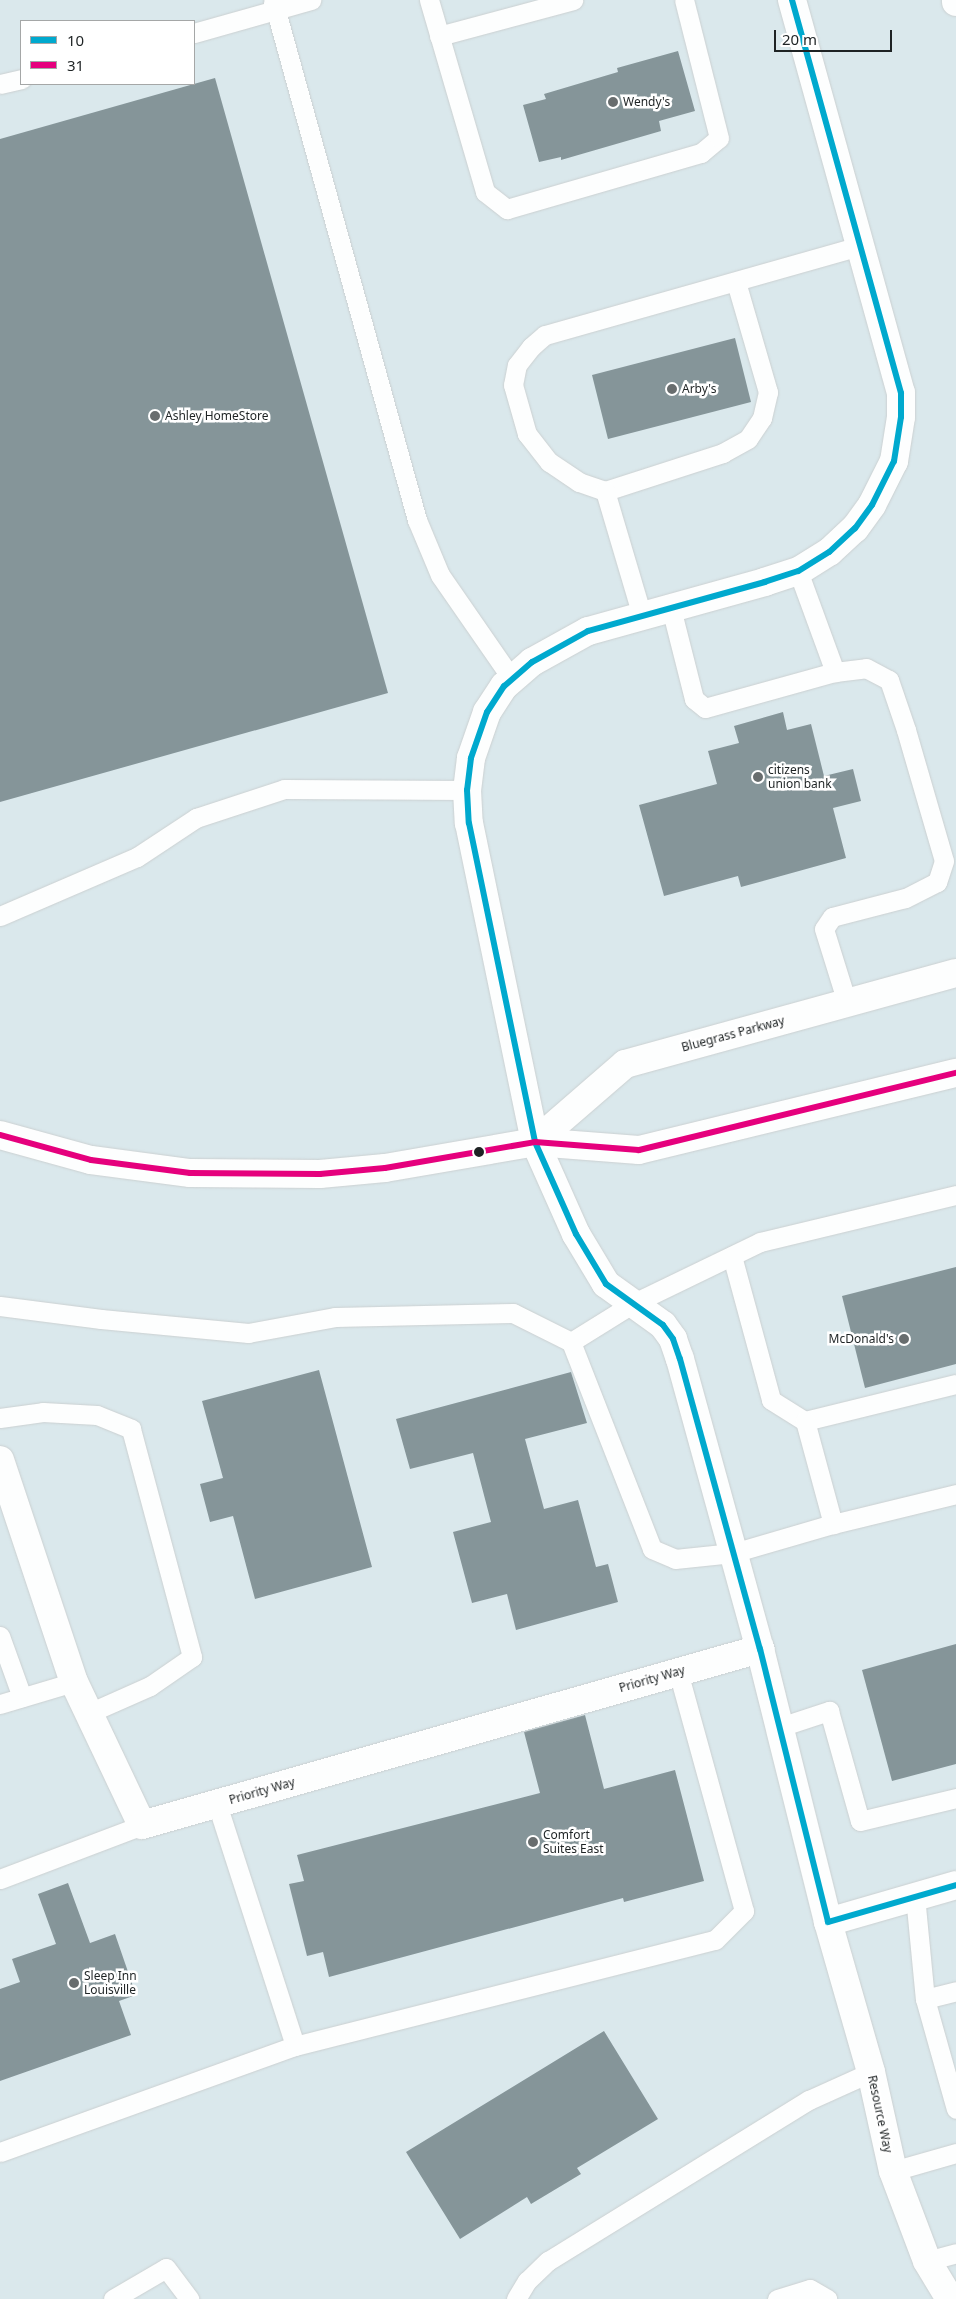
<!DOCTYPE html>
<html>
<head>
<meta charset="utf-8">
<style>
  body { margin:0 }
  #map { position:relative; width:956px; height:2299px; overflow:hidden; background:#f0f7f8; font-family:"Noto Sans",sans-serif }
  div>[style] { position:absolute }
  .built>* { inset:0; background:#dae8ec }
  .building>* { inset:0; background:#859599 }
  .roads { filter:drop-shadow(0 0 1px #cbd0d1) drop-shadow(0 0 1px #cbd0d1) }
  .service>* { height:19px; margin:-9.5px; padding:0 9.5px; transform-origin:9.5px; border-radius:9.5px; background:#fdfefe }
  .minor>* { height:28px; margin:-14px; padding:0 14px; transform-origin:14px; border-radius:14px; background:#fdfefe }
  .tertiary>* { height:28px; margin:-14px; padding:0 14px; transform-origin:14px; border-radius:14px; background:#fdfefe }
  .primary>* { height:28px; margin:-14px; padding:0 14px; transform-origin:14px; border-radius:14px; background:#fdfefe }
  .bus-1>* { height:6px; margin:-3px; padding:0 3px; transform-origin:3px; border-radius:3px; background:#00a9ce }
  .bus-2>* { height:6px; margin:-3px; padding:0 3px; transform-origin:3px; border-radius:3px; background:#e5007d }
  .dots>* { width:14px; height:14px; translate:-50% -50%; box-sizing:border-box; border:2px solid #fff; border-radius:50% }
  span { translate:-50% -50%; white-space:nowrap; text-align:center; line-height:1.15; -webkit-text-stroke:5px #fff; paint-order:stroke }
  .poi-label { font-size:12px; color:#1e2324 }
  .left { translate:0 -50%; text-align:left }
  .right { translate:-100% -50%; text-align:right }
  .street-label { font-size:12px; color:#1e2324 }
  .legend { position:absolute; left:20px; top:20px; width:175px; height:65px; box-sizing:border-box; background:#fff; border:1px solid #a5a7a7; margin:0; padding:6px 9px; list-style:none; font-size:15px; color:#1e2324 }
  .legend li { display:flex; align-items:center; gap:10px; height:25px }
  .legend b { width:25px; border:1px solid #a5a7a7 }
  .scale { position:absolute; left:774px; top:30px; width:118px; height:22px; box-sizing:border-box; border:2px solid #1e2324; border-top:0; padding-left:6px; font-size:15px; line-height:18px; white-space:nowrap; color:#1e2324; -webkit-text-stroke:4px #fff; paint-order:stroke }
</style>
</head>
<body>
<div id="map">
  <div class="built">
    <div style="clip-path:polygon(evenodd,0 0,956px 0,956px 2299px,0 2299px,0 0,21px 21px,194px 21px,194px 84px,21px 84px,21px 21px)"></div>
  </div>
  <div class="building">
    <div style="clip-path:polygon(678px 51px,695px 111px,659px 121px,661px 131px,561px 160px,561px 157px,539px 162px,523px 105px,546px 99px,544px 94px,618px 72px,617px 68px)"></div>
    <div style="clip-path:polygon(215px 78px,388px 693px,0 802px,0 139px)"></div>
    <div style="clip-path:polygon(735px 338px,751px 402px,608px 439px,592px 375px)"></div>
    <div style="clip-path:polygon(783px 712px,787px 730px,811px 724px,824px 776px,853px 769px,861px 801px,833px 808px,846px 858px,741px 887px,738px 876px,664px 896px,639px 805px,717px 784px,708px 751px,739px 743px,734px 726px)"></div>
    <div style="clip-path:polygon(956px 1267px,956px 1364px,865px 1388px,842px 1296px)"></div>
    <div style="clip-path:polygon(319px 1370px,372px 1567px,255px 1599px,233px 1516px,210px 1522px,200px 1484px,223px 1478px,202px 1401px)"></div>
    <div style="clip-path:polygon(571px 1372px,587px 1423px,525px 1439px,544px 1509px,578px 1500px,596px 1567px,608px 1564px,618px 1602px,516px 1630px,507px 1594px,472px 1603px,453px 1532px,491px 1522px,473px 1453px,410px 1469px,396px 1419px)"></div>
    <div style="clip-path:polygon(956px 1644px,956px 1764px,892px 1781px,862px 1670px)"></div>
    <div style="clip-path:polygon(585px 1715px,604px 1789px,675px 1770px,704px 1881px,624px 1902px,623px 1898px,329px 1977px,323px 1952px,307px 1956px,289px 1884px,304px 1881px,297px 1855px,540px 1793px,524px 1732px)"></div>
    <div style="clip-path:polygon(68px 1883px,90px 1943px,115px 1934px,136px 1995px,119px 2001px,131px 2035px,0 2081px,0 1989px,20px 1982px,12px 1959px,56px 1944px,38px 1894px)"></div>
    <div style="clip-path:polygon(604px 2031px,658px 2119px,577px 2168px,581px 2174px,531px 2204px,527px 2197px,460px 2239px,406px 2152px)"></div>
  </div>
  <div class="roads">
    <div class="service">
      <div style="left:273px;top:0;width:540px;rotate:74.52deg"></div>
      <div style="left:417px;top:520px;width:60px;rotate:67.3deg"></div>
      <div style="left:440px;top:575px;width:126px;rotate:55.3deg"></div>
      <div style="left:429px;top:0;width:200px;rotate:73.7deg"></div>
      <div style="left:485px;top:192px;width:28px;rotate:38deg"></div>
      <div style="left:507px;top:209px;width:202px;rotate:-16.1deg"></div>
      <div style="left:701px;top:153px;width:23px;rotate:-40deg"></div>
      <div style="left:719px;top:138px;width:142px;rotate:-104.2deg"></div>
      <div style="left:194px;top:33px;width:122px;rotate:-15.8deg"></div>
      <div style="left:439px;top:36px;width:139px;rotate:-15deg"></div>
      <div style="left:0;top:84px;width:22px;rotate:-13deg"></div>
      <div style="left:736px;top:282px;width:115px;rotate:73.8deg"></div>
      <div style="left:768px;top:392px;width:27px;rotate:103deg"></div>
      <div style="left:762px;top:418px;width:25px;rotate:124deg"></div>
      <div style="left:748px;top:439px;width:29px;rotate:151deg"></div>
      <div style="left:723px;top:453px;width:124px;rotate:162.1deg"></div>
      <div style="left:605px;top:491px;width:28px;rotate:-161deg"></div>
      <div style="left:579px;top:482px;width:36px;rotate:-146deg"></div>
      <div style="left:549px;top:462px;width:36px;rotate:-128deg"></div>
      <div style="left:527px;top:434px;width:51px;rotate:-105.9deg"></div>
      <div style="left:513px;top:385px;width:20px;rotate:-79deg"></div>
      <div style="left:517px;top:365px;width:23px;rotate:-52deg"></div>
      <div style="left:531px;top:347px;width:18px;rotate:-41deg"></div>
      <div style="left:545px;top:335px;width:327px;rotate:-15.8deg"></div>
      <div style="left:605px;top:491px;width:130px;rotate:73.5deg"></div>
      <div style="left:798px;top:571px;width:108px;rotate:69.9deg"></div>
      <div style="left:671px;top:608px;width:94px;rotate:75.8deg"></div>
      <div style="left:694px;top:699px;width:14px;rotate:39deg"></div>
      <div style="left:705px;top:708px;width:135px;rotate:-15.5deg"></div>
      <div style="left:835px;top:672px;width:31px;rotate:-7deg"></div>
      <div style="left:866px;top:668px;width:26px;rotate:28deg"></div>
      <div style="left:889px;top:680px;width:53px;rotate:71.2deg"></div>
      <div style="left:906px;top:730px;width:136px;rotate:73.8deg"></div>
      <div style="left:944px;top:861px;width:22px;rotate:108deg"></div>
      <div style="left:937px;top:882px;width:36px;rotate:153deg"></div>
      <div style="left:905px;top:898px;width:75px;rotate:165.4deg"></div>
      <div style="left:832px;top:917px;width:14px;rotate:124deg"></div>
      <div style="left:824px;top:929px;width:77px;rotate:72.7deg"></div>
      <div style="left:0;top:916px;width:149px;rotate:-23.3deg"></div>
      <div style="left:137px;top:857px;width:71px;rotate:-33.5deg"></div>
      <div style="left:196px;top:818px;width:93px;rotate:-18.2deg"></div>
      <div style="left:284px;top:789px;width:183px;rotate:0.3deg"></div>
      <div style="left:732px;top:1256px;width:149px;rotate:74.8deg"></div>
      <div style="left:771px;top:1400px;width:40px;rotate:32deg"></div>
      <div style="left:805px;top:1421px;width:155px;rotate:-13.8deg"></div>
      <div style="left:0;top:1306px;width:102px;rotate:7.3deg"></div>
      <div style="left:101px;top:1319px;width:148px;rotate:5.4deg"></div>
      <div style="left:248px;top:1333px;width:88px;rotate:-10.4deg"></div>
      <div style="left:335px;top:1317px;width:178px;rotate:-1.3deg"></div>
      <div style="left:513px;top:1313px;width:65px;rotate:26.6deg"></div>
      <div style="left:571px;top:1342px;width:222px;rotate:68.6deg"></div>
      <div style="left:652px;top:1549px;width:25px;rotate:23deg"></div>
      <div style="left:675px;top:1559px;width:58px;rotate:-5.9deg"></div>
      <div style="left:733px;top:1553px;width:104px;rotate:-16.2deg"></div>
      <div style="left:833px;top:1524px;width:127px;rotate:-13.7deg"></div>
      <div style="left:571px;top:1342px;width:72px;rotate:-31.9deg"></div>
      <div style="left:632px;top:1304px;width:142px;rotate:-25.8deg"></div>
      <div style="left:760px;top:1242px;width:202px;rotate:-13.5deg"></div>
      <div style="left:0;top:1418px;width:43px;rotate:-7.9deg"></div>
      <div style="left:43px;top:1412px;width:54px;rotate:3.2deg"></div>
      <div style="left:97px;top:1415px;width:37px;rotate:22deg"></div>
      <div style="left:131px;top:1429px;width:236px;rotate:75deg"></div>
      <div style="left:192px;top:1657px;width:51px;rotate:145.4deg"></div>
      <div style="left:150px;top:1686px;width:67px;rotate:156.1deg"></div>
      <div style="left:805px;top:1421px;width:107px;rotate:74.8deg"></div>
      <div style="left:0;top:1636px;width:65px;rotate:70.2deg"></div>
      <div style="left:0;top:1704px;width:77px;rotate:-16.6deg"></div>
      <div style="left:780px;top:1727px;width:52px;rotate:-18.1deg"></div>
      <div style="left:829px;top:1711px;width:114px;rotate:74.3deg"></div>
      <div style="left:860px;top:1821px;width:99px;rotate:-13.5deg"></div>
      <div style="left:217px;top:1804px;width:254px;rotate:72.1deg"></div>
      <div style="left:0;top:1879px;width:152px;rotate:-20.8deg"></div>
      <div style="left:915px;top:1896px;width:103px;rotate:84.5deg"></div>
      <div style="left:925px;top:1999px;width:114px;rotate:74.3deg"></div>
      <div style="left:925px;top:1999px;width:32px;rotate:-14deg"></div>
      <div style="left:0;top:2152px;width:313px;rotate:-19.8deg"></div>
      <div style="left:295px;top:2046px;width:433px;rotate:-14.2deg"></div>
      <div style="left:715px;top:1940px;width:41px;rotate:-45deg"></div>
      <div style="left:744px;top:1911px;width:248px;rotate:-105.4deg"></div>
      <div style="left:893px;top:2171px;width:66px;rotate:-15.9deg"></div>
      <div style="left:927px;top:2261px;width:30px;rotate:-15deg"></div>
      <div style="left:113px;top:2299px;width:61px;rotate:-30.3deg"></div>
      <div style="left:166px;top:2268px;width:39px;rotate:53deg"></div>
      <div style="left:516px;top:2299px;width:21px;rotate:-59deg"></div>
      <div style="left:527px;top:2281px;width:29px;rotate:-44deg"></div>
      <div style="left:548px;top:2261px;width:307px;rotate:-31.7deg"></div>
      <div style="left:809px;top:2100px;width:68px;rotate:-24.3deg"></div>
      <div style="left:777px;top:2299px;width:34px;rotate:-17deg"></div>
      <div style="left:810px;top:2289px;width:20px;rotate:30deg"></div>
    </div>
    <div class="minor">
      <div style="left:792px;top:0;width:408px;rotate:74.5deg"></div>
      <div style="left:901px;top:393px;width:24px;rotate:90deg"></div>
      <div style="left:901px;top:417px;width:45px;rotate:99deg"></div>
      <div style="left:894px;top:461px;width:49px;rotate:116.6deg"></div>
      <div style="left:872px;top:505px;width:29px;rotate:126deg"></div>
      <div style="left:855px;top:528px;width:35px;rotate:137deg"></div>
      <div style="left:829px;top:552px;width:36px;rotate:148deg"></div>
      <div style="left:798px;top:571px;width:35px;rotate:162deg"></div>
      <div style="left:765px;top:582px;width:184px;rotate:164.5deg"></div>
      <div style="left:588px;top:631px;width:64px;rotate:151deg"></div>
      <div style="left:532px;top:662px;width:37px;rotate:139deg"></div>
      <div style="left:504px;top:686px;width:31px;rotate:123deg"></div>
      <div style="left:487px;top:712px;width:49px;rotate:109.2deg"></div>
      <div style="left:471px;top:758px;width:32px;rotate:97deg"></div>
      <div style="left:467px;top:790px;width:33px;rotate:87deg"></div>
      <div style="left:469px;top:823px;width:326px;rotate:78.3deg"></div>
      <div style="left:535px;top:1142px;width:101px;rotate:66deg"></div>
      <div style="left:576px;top:1234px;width:58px;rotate:59deg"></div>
      <div style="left:606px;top:1284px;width:70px;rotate:35.7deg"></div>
      <div style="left:663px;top:1325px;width:17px;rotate:54deg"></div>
      <div style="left:673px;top:1339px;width:21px;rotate:71deg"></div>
      <div style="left:680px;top:1359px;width:301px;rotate:74.6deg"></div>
      <div style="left:760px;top:1649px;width:281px;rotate:76deg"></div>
      <div style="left:828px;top:1922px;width:133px;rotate:-16.1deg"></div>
      <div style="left:0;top:1460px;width:234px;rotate:71.6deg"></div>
      <div style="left:74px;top:1682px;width:158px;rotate:64.6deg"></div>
      <div style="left:142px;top:1825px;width:643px;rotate:-15.9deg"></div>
      <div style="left:828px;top:1922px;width:156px;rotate:74deg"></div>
      <div style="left:871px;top:2072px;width:101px;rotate:77.5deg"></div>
      <div style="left:893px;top:2171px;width:96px;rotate:69.3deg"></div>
      <div style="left:927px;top:2261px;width:44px;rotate:58.8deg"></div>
    </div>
    <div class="tertiary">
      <div style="left:0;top:1135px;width:94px;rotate:15.4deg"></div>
      <div style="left:91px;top:1160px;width:100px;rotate:7.5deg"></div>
      <div style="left:190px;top:1173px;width:130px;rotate:0.4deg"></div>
      <div style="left:320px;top:1174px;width:65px;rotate:-5.3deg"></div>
      <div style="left:385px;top:1168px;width:152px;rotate:-9.8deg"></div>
      <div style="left:535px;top:1142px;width:104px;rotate:4.4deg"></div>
      <div style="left:639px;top:1150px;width:326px;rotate:-13.7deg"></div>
      <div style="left:535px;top:1142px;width:119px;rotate:-40.9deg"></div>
      <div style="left:625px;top:1064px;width:343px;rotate:-15.4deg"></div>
    </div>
    <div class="primary">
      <div style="left:956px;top:0;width:2px;rotate:90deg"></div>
    </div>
  </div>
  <div class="bus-1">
    <div style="left:792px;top:0;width:408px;rotate:74.5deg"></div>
    <div style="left:901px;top:393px;width:24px;rotate:90deg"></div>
    <div style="left:901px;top:417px;width:45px;rotate:99deg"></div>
    <div style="left:894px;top:461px;width:49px;rotate:116.6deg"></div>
    <div style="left:872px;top:505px;width:29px;rotate:126deg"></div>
    <div style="left:855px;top:528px;width:35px;rotate:137deg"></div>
    <div style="left:829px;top:552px;width:36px;rotate:148deg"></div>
    <div style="left:798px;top:571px;width:35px;rotate:162deg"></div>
    <div style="left:765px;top:582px;width:184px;rotate:164.5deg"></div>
    <div style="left:588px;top:631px;width:64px;rotate:151deg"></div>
    <div style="left:532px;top:662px;width:37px;rotate:139deg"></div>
    <div style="left:504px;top:686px;width:31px;rotate:123deg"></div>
    <div style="left:487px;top:712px;width:49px;rotate:109.2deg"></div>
    <div style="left:471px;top:758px;width:32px;rotate:97deg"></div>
    <div style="left:467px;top:790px;width:33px;rotate:87deg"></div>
    <div style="left:469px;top:823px;width:326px;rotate:78.3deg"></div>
    <div style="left:535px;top:1142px;width:101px;rotate:66deg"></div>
    <div style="left:576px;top:1234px;width:58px;rotate:59deg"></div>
    <div style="left:606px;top:1284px;width:70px;rotate:35.7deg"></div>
    <div style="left:663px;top:1325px;width:17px;rotate:54deg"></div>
    <div style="left:673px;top:1339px;width:21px;rotate:71deg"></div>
    <div style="left:680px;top:1359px;width:301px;rotate:74.6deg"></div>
    <div style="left:760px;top:1649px;width:281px;rotate:76deg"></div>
    <div style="left:828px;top:1922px;width:133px;rotate:-16.1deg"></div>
  </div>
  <div class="bus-2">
    <div style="left:0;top:1135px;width:94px;rotate:15.4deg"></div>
    <div style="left:91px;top:1160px;width:100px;rotate:7.5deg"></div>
    <div style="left:190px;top:1173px;width:130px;rotate:0.4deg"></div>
    <div style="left:320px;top:1174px;width:65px;rotate:-5.3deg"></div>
    <div style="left:385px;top:1168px;width:152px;rotate:-9.8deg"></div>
    <div style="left:535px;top:1142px;width:104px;rotate:4.4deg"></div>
    <div style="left:639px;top:1150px;width:326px;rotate:-13.7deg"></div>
  </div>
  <div class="dots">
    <div style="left:613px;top:102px;background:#686d6e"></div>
    <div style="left:672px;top:389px;background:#686d6e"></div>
    <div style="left:155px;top:416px;background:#686d6e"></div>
    <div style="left:758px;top:777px;background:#686d6e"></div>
    <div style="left:479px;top:1152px;background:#1e2324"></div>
    <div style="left:904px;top:1339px;background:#686d6e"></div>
    <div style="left:533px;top:1842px;background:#686d6e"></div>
    <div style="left:74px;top:1983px;background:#686d6e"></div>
  </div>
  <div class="poi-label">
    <span class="left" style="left:623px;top:102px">Wendy's</span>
    <span class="left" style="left:682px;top:389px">Arby's</span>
    <span class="left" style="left:165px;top:416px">Ashley HomeStore</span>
    <span class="left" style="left:768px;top:777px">citizens<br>union bank</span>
    <span class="right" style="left:894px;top:1339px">McDonald's</span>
    <span class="left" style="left:543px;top:1842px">Comfort<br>Suites East</span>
    <span class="left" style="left:84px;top:1983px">Sleep Inn<br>Louisville</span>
  </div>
  <div class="street-label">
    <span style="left:733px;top:1034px;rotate:-15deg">Bluegrass Parkway</span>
    <span style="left:652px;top:1679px;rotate:-16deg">Priority Way</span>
    <span style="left:262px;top:1791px;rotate:-16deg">Priority Way</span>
    <span style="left:880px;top:2114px;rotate:78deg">Resource Way</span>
  </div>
  <ul class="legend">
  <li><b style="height:6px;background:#00a9ce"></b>10</li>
  <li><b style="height:6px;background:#e5007d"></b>31</li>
  </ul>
  <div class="scale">20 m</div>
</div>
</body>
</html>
